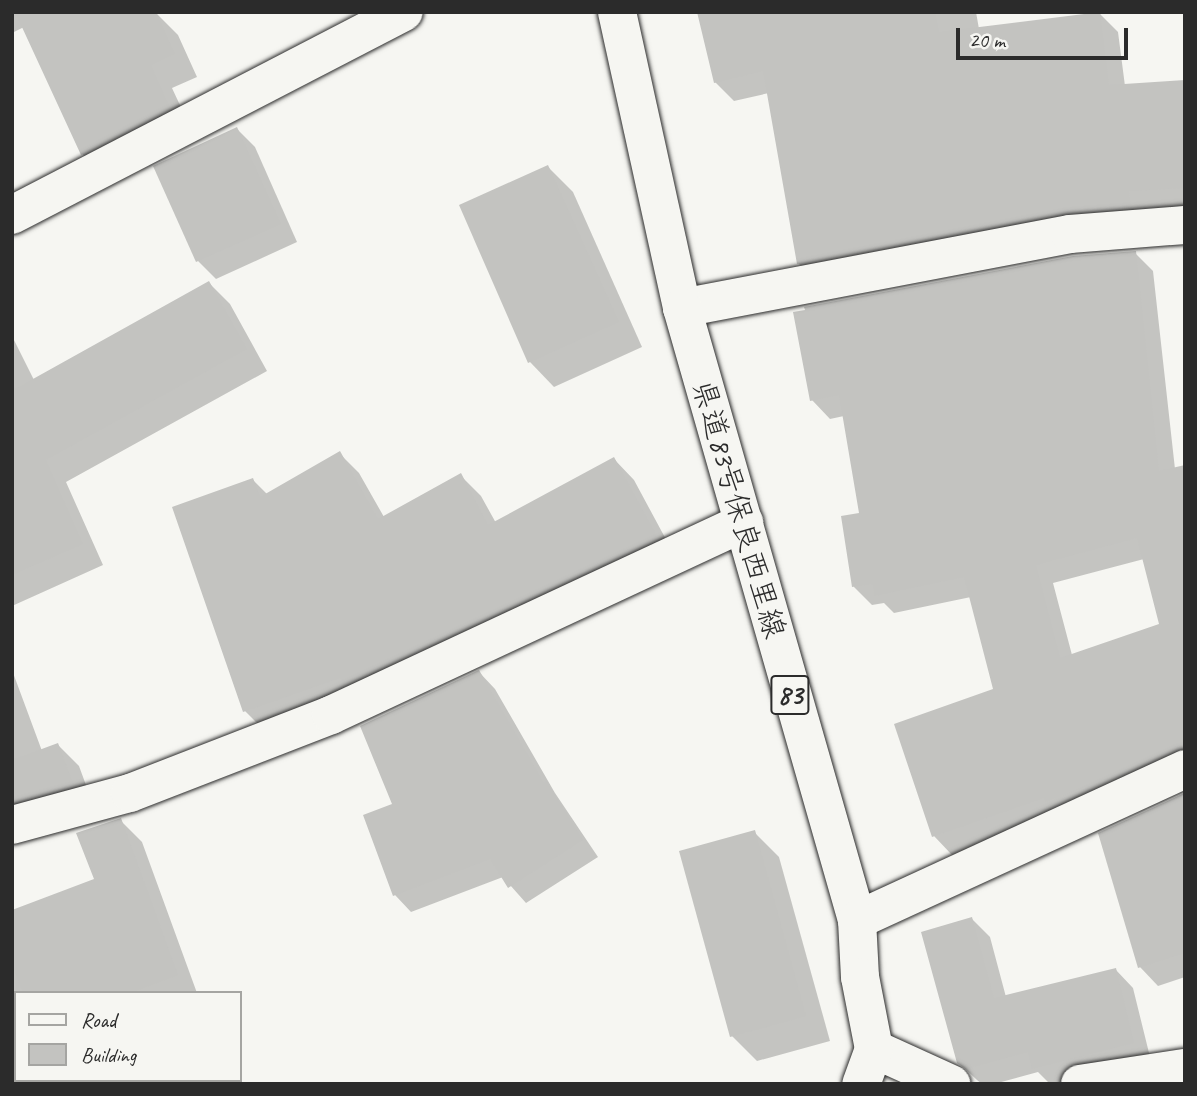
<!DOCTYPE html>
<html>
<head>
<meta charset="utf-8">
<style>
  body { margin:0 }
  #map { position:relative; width:1197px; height:1096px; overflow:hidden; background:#f6f6f2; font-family:Caveat,"Klee One",sans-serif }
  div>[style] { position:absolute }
  .shadow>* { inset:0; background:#0003 }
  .building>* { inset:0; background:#c3c3c0 }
  .roads { filter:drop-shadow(0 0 2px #2b2b2b) drop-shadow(0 0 2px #2b2b2b) }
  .minor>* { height:38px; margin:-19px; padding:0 19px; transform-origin:19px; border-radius:19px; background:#f6f6f2 }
  .major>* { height:38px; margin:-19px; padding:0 19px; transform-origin:19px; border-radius:19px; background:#f6f6f2 }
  span { translate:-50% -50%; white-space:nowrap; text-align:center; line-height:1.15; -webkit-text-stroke:6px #f6f6f2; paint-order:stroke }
  .shield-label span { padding:2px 5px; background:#f6f6f2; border:2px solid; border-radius:5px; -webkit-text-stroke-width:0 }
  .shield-label { font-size:28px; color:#2b2b2b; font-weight:700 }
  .street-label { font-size:30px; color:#2b2b2b }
  .frame { position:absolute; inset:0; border:14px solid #2b2b2b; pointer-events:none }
  .legend { position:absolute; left:14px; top:991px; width:228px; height:91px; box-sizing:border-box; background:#f6f6f2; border:2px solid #a5a5a2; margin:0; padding:9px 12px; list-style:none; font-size:21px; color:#2b2b2b }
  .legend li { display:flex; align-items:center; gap:14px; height:35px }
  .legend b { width:35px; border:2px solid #a5a5a2 }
  .scale { position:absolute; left:956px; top:28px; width:172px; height:32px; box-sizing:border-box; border:4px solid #2b2b2b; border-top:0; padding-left:9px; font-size:21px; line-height:24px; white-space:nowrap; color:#2b2b2b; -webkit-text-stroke:5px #f6f6f2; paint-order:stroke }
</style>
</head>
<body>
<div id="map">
  <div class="shadow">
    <div style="clip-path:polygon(12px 12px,155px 12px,178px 35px,197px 77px,172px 88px,192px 131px,105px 176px,82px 154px,24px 27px,12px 33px)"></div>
    <div style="clip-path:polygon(698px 12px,976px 12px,979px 29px,1099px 13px,1118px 32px,1125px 86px,1185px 82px,1185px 207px,817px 282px,798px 263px,769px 93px,734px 101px,715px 82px)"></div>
    <div style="clip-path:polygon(237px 129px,255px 147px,297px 242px,216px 279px,198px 261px)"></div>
    <div style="clip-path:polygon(548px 167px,573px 192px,642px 347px,554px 387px,530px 362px)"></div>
    <div style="clip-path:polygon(evenodd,1135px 253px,1153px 271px,1175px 469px,1185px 466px,1185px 772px,952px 855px,934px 836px,995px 690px,971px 597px,894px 613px,884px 603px,872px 605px,854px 587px,861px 514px,844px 416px,830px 419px,812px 400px,1135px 253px,1144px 559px,1161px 625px,1072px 655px,1053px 583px,1144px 559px)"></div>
    <div style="clip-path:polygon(209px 283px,230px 304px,267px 371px,66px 482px,103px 565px,12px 606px,12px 336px,34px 380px)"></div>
    <div style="clip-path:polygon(339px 453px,359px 473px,384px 517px,461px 476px,481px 496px,496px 523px,614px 459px,634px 480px,676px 558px,265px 731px,245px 711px,253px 480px,267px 494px)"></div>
    <div style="clip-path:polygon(12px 670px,42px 751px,58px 745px,79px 766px,94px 807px,12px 843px)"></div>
    <div style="clip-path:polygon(479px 672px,495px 689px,555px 793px,598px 857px,526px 903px,503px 877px,411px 912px,395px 895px,365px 816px,395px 805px)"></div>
    <div style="clip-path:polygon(1185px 793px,1185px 977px,1158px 986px,1140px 967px,1101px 834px)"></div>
    <div style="clip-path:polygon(120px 820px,142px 842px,197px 993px,16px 993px,16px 1080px,27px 1080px,28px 1084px,12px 1084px,12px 912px,97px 880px)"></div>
    <div style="clip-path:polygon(754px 832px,779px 857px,830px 1041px,757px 1061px,732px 1036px)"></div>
    <div style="clip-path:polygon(972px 919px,990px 937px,1006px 997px,1116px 970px,1133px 988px,1151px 1061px,1058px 1084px,1050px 1084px,1038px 1072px,994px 1084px,982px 1084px,977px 1080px,958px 1062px)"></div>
  </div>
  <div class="building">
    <div style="clip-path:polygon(15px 12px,156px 12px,175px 54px,151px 65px,170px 108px,81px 155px)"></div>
    <div style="clip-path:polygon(697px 12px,935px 12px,939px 32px,1100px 12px,1109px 85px,1185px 80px,1185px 188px,1129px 191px,1131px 207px,1066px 212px,797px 264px,763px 71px,714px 83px)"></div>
    <div style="clip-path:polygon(237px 127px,281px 224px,196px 262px,153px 166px)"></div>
    <div style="clip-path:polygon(548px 165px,619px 322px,528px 363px,459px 205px)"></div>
    <div style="clip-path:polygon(evenodd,1136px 251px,1159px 471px,1185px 465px,1185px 748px,1086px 790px,1085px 787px,1045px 802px,1044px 798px,932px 837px,894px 724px,993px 689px,964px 577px,874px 596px,873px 584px,852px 587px,841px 516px,859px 513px,839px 395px,810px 401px,793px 312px,805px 310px,804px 307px,1073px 256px,1136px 251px,1137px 538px,1159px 624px,1060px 658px,1036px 565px,1137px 538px)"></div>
    <div style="clip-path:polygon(209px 281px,247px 349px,46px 460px,83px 544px,12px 575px,12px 383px,15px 389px)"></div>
    <div style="clip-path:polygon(340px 451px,378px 519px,461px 473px,488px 525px,614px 457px,658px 538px,343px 685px,340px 678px,243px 712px,172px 507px,253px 478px,260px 497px)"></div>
    <div style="clip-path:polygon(479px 670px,544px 783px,546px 781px,583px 840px,508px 888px,490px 859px,393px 896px,363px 815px,392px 804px,360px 726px)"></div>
    <div style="clip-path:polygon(58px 743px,74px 786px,12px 802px,12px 760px)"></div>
    <div style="clip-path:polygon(1185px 793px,1185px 953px,1138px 968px,1098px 833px)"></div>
    <div style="clip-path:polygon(121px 818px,178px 975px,130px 993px,23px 993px,12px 964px,12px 910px,94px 879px,76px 833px)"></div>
    <div style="clip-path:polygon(755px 830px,806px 1016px,730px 1037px,679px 851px)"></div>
    <div style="clip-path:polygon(972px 917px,994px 998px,1116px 968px,1134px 1043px,1032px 1069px,1028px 1052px,966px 1069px,957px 1063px,921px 932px)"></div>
  </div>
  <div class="roads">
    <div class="minor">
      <div style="left:12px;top:215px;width:441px;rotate:-27.4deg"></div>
      <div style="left:682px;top:308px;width:395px;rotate:-10.8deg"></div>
      <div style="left:1070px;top:234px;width:115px;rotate:-4.5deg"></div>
      <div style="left:12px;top:825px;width:122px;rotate:-15.2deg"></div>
      <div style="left:130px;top:793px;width:216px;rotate:-21.2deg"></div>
      <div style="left:331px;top:715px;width:456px;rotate:-25deg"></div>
      <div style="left:857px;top:920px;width:361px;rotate:-24.7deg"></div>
      <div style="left:874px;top:1049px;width:85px;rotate:24.4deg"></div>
      <div style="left:1080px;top:1084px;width:106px;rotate:-8.7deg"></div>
    </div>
    <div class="major">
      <div style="left:617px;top:12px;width:303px;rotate:77.6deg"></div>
      <div style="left:682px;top:308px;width:637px;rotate:74.04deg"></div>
      <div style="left:857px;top:920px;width:57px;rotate:87deg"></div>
      <div style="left:860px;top:977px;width:73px;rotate:79deg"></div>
      <div style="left:874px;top:1049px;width:37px;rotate:110deg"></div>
    </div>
  </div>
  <div class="shield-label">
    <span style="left:790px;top:695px">83</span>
  </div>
  <div class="street-label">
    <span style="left:739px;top:509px;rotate:74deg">県道83号保良西里線</span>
  </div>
  <div class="frame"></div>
  <ul class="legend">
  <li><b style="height:9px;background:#f6f6f2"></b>Road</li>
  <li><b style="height:19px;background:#c3c3c0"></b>Building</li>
  </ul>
  <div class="scale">20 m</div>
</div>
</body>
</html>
